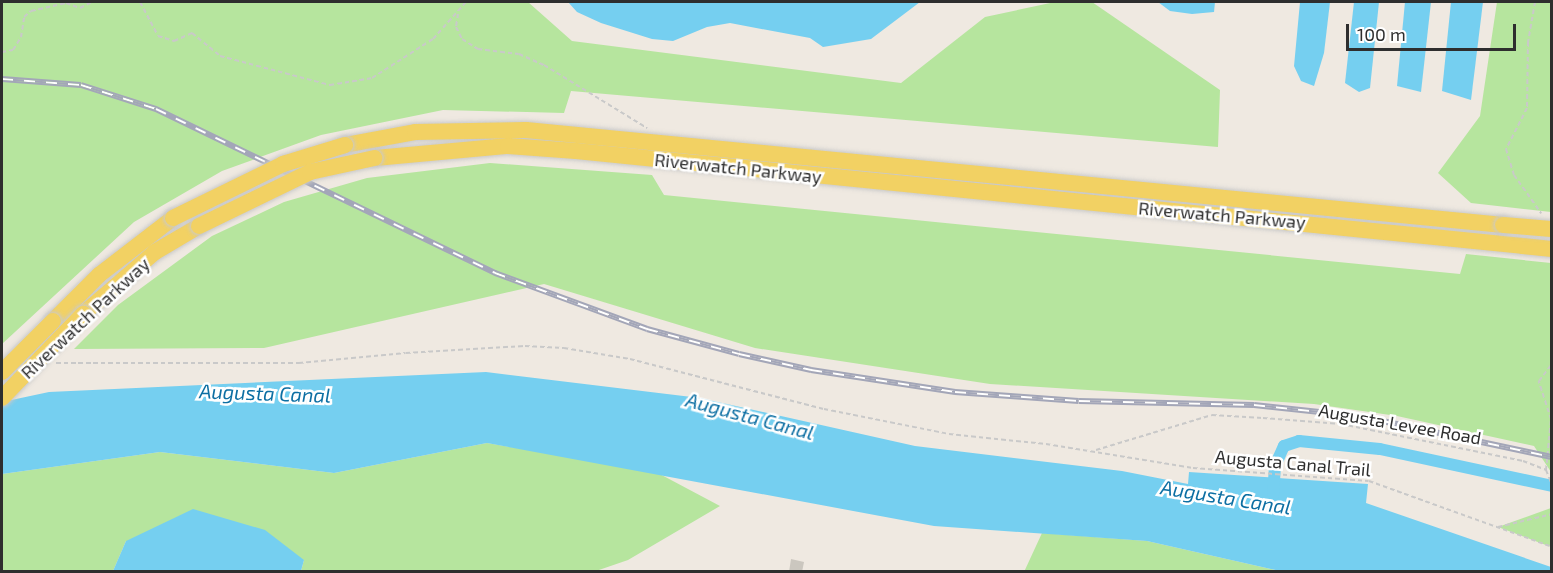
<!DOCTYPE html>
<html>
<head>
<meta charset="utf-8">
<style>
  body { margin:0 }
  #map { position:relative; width:1553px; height:573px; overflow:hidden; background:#efe9e1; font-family:"Exo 2",sans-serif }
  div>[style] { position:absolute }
  .green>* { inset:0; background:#b6e59e }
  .water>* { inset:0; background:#75cff0 }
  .canal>* { height:12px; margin:-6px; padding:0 6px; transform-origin:6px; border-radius:6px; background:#75cff0 }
  .building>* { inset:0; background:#cbc7bf }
  .path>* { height:2px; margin-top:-1px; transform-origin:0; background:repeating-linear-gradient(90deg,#c9c9c9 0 4.5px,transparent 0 7.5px) }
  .roads { filter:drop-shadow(0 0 2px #c9c9c9) drop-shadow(0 0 2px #c9c9c9) }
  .major>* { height:16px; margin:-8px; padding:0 8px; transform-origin:8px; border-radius:8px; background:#f2d163 }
  .rail>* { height:6px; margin-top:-3px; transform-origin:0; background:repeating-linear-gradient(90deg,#fff 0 11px,#a3a6b8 0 22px); box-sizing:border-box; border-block:2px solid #a3a6b8 }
  .bridges { filter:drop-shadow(0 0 2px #c9c9c9) drop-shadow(0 0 2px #c9c9c9) }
  .major-bridge>* { height:16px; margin:-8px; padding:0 8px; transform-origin:8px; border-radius:8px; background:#f2d163 }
  span { translate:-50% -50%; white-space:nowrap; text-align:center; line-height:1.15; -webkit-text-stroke:5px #fff; paint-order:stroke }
  .street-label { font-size:18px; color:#2e2e2e }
  .water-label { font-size:20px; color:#0d6fa3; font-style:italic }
  .frame { position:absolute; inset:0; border:3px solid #2e2e2e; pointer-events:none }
  .scale { position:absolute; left:1346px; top:24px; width:170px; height:27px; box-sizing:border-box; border:3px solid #2e2e2e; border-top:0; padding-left:8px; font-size:18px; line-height:21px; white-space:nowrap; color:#2e2e2e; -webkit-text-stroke:4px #fff; paint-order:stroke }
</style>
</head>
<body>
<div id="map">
  <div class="green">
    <div style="clip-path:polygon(2px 2px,528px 2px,572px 41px,901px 83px,985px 17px,1055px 2px,1092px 2px,1220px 90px,1218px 147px,571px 91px,564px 113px,443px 110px,321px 135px,222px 171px,134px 222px,2px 344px)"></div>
    <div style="clip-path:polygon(1497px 2px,1551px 2px,1551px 212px,1471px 203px,1438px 173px,1480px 116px)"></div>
    <div style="clip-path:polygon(490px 163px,652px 175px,664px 195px,1460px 274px,1466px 254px,1551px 263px,1551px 472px,1534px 446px,1397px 416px,1314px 404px,990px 384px,755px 348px,544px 284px,264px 348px,74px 349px,118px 305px,212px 236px,284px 202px,367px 178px)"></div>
    <div style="clip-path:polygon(487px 443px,656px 472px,720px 506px,628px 560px,596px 571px,301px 571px,304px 560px,126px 541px,113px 571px,2px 572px,2px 474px,160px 452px,334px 473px)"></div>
    <div style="clip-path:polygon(1551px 508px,1551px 547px,1498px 527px)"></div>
    <div style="clip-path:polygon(1042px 533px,1147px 541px,1280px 571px,1024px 572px)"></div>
  </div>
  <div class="water">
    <div style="clip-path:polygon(568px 2px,920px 2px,871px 39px,823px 47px,810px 38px,730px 23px,707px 27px,673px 41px,652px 39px,601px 23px,577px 12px)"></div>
    <div style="clip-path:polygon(1158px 2px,1215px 2px,1214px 12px,1192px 14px,1170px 11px)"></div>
    <div style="clip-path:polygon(1300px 2px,1330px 2px,1324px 53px,1314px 86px,1301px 81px,1294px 66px)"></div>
    <div style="clip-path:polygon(1354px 2px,1379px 2px,1370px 88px,1359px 92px,1345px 83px)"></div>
    <div style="clip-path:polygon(1405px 2px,1431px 2px,1421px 92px,1397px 86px)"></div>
    <div style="clip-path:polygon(1451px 2px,1483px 2px,1471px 100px,1442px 91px)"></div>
    <div style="clip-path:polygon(486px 372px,700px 398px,915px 446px,1122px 471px,1188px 484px,1189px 472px,1368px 484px,1366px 503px,1551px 567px,1551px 571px,1280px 571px,1147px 541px,934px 526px,487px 443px,334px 473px,160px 452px,2px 474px,2px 402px,49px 392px)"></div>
    <div style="clip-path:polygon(193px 509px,265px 530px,304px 560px,301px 571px,113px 571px,126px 541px)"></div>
  </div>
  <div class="canal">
    <div style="left:1273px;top:495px;width:29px;rotate:-86deg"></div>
    <div style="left:1275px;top:466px;width:22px;rotate:-66deg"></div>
    <div style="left:1284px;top:446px;width:16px;rotate:-18deg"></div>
    <div style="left:1299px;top:441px;width:81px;rotate:5.6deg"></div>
    <div style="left:1380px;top:449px;width:176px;rotate:12.1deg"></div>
  </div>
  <div class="building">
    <div style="clip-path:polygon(791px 559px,804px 562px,802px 572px,789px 572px)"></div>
  </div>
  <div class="path">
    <div style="left:140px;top:2px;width:38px;rotate:62deg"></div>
    <div style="left:158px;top:36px;width:17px;rotate:17deg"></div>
    <div style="left:174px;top:41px;width:20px;rotate:-24deg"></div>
    <div style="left:192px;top:33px;width:36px;rotate:39deg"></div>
    <div style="left:220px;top:56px;width:114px;rotate:14.8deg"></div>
    <div style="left:330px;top:85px;width:43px;rotate:-9.5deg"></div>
    <div style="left:372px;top:78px;width:72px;rotate:-32.6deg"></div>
    <div style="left:433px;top:39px;width:50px;rotate:-48.3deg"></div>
    <div style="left:1535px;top:2px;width:41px;rotate:99.9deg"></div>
    <div style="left:1528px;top:42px;width:66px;rotate:90.9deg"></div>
    <div style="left:1527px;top:108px;width:46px;rotate:117.1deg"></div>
    <div style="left:1506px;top:149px;width:27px;rotate:73deg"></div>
    <div style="left:1514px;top:175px;width:47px;rotate:54.6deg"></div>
    <div style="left:458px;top:14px;width:13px;rotate:99deg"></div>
    <div style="left:456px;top:27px;width:13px;rotate:63deg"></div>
    <div style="left:462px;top:39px;width:19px;rotate:32deg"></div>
    <div style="left:478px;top:49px;width:41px;rotate:7deg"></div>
    <div style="left:519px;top:54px;width:27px;rotate:24deg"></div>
    <div style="left:544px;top:65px;width:121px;rotate:31.5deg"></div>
    <div style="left:2px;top:52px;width:11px;rotate:-10deg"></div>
    <div style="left:13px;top:50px;width:15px;rotate:-58deg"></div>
    <div style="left:21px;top:37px;width:20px;rotate:-81deg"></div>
    <div style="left:24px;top:17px;width:9px;rotate:-41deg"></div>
    <div style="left:31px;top:11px;width:36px;rotate:-13deg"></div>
    <div style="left:66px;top:3px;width:15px;rotate:20deg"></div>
    <div style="left:80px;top:8px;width:13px;rotate:-27deg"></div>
    <div style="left:56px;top:363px;width:243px"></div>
    <div style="left:299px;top:363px;width:107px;rotate:-5.3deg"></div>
    <div style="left:406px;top:353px;width:119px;rotate:-3.4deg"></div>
    <div style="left:525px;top:346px;width:39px;rotate:3deg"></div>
    <div style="left:564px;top:348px;width:67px;rotate:9.5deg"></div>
    <div style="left:630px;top:359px;width:200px;rotate:14.5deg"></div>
    <div style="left:824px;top:409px;width:127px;rotate:11.3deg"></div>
    <div style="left:949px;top:434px;width:98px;rotate:5.9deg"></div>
    <div style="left:1046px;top:444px;width:149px;rotate:9.3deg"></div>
    <div style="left:1193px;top:468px;width:176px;rotate:4.2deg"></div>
    <div style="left:1369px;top:481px;width:195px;rotate:19.8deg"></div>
    <div style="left:1096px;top:450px;width:121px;rotate:-16.8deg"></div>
    <div style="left:1212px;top:415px;width:51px;rotate:3.4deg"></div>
    <div style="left:1263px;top:418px;width:78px;rotate:4.4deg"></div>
    <div style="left:1341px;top:424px;width:186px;rotate:11.5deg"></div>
    <div style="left:1523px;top:461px;width:25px;rotate:21deg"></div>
    <div style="left:1546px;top:470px;width:16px;rotate:68deg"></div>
    <div style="left:1546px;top:470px;width:51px;rotate:-84.4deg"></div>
    <div style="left:1551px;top:419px;width:40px;rotate:-108deg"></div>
    <div style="left:1539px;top:381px;width:21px;rotate:-53deg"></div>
    <div style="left:1498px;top:527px;width:56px;rotate:-13.5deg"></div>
  </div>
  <div class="roads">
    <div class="major">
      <div style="left:345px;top:145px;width:71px;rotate:-10.5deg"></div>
      <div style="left:415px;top:132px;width:111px;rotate:-1deg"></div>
      <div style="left:526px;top:130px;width:982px;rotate:5.55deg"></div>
      <div style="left:375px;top:158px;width:134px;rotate:-5.2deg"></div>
      <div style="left:508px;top:146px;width:68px;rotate:4.2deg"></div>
      <div style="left:576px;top:151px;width:981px;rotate:5.73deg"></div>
      <div style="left:83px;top:314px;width:95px;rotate:-40.7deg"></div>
      <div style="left:155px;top:252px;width:51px;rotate:-30.6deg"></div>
      <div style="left:53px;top:321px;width:65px;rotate:-45deg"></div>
      <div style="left:99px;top:275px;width:93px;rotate:-37.6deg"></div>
    </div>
  </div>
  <div class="rail">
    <div style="left:2px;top:79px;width:79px;rotate:4.3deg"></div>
    <div style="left:81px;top:85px;width:79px;rotate:17.7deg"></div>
    <div style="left:156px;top:109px;width:377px;rotate:25.8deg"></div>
    <div style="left:495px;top:273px;width:162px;rotate:20.2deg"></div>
    <div style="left:647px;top:329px;width:95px;rotate:15.2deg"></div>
    <div style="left:739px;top:354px;width:74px;rotate:12.5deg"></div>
    <div style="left:811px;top:370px;width:146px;rotate:8.7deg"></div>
    <div style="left:955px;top:392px;width:124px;rotate:4.2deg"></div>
    <div style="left:1079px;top:401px;width:175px;rotate:1.3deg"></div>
    <div style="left:1254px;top:405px;width:106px;rotate:6deg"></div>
    <div style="left:1359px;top:416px;width:197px;rotate:12deg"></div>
  </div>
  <div class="bridges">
    <div class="major-bridge">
      <div style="left:173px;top:218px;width:123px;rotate:-26.1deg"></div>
      <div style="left:283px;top:164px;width:65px;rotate:-17deg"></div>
      <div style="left:1503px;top:225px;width:49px;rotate:4.7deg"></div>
      <div style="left:199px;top:226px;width:123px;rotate:-25.9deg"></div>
      <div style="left:310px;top:172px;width:66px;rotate:-12.2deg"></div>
      <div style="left:2px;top:372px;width:72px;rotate:-45deg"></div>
      <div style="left:2px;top:398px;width:117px;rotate:-46deg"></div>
    </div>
  </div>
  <div class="street-label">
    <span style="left:738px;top:168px;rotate:6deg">Riverwatch Parkway</span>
    <span style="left:1222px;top:215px;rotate:5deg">Riverwatch Parkway</span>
    <span style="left:85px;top:318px;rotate:-43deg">Riverwatch Parkway</span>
    <span style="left:1400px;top:424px;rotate:10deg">Augusta Levee Road</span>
    <span style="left:1293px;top:463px;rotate:5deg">Augusta Canal Trail</span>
  </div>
  <div class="water-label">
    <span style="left:265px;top:393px;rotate:2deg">Augusta Canal</span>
    <span style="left:750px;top:416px;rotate:15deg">Augusta Canal</span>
    <span style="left:1226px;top:497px;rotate:9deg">Augusta Canal</span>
  </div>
  <div class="frame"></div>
  <div class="scale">100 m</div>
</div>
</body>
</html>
